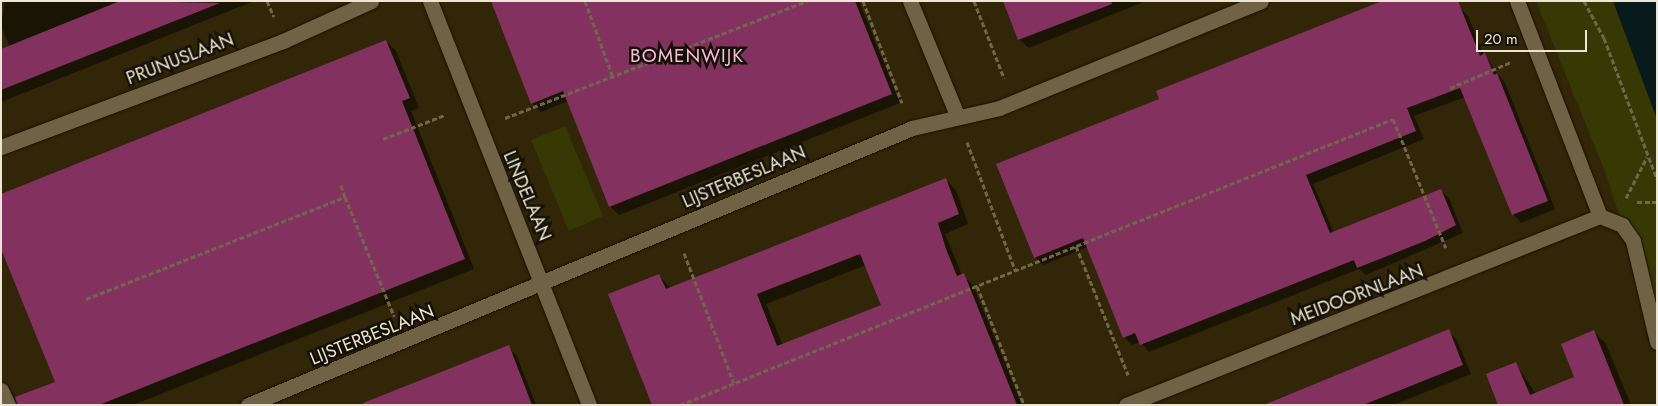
<!DOCTYPE html>
<html>
<head>
<meta charset="utf-8">
<style>
  body { margin:0 }
  #map { position:relative; width:1658px; height:406px; overflow:hidden; background:#322608; font-family:Jost,sans-serif }
  div>[style] { position:absolute }
  .green>* { inset:0; background:#373905 }
  .water>* { inset:0; background:#081a1b }
  .shadow>* { inset:0; background:#0007 }
  .building>* { inset:0; background:#83325f }
  .path>* { height:3px; margin-top:-1.5px; transform-origin:0; background:repeating-linear-gradient(90deg,#71664d 0 5px,transparent 0 7.5px) }
  .roads { filter:drop-shadow(0 0 1px #170f00) drop-shadow(0 0 1px #170f00) }
  .minor>* { height:15px; margin:-7.5px; padding:0 7.5px; transform-origin:7.5px; border-radius:7.5px; background:#706245 }
  span { translate:-50% -50%; white-space:nowrap; text-align:center; line-height:1.15; -webkit-text-stroke:5px #151005; paint-order:stroke }
  .street-label { font-size:18px; color:#ede5d5 }
  .neighbourhood-label { font-size:19px; color:#f8bcdd; letter-spacing:1px }
  .frame { position:absolute; inset:0; border:2px solid #ede5d5; pointer-events:none }
  .scale { position:absolute; left:1476px; top:30px; width:111px; height:22px; box-sizing:border-box; border:2px solid #ede5d5; border-top:0; padding-left:6px; font-size:15px; line-height:18px; white-space:nowrap; color:#ede5d5; -webkit-text-stroke:4px #151005; paint-order:stroke }
</style>
</head>
<body>
<div id="map">
  <div class="green">
    <div style="clip-path:polygon(1536px 1px,1613px 1px,1657px 119px,1657px 325px,1605px 172px)"></div>
    <div style="clip-path:polygon(565px 126px,603px 216px,569px 231px,531px 140px)"></div>
  </div>
  <div class="water">
    <div style="clip-path:polygon(1613px 1px,1657px 1px,1657px 119px)"></div>
  </div>
  <div class="shadow">
    <div style="clip-path:polygon(5px 1px,254px 1px,1px 102px,1px 50px,10px 47px,1px 26px)"></div>
    <div style="clip-path:polygon(492px 1px,859px 1px,900px 103px,619px 215px,610px 206px,568px 101px,541px 112px,532px 103px)"></div>
    <div style="clip-path:polygon(1015px 1px,1146px 1px,1029px 48px,1019px 39px)"></div>
    <div style="clip-path:polygon(1460px 8px,1468px 16px,1484px 55px,1505px 83px,1555px 209px,1521px 223px,1513px 214px,1465px 97px,1414px 116px,1424px 139px,1313px 184px,1334px 233px,1440px 190px,1449px 198px,1463px 233px,1366px 275px,1359px 269px,1149px 352px,1140px 342px,1132px 345px,1124px 337px,1088px 247px,1043px 265px,1035px 257px)"></div>
    <div style="clip-path:polygon(386px 41px,396px 51px,419px 108px,411px 111px,474px 269px,133px 405px,55px 405px,57px 382px)"></div>
    <div style="clip-path:polygon(evenodd,946px 180px,956px 190px,968px 224px,945px 234px,962px 275px,973px 285px,1022px 405px,653px 405px,659px 275px,671px 289px,946px 180px,866px 265px,882px 306px,783px 346px,766px 304px,866px 265px)"></div>
    <div style="clip-path:polygon(1448px 331px,1457px 340px,1471px 374px,1393px 405px,1262px 405px)"></div>
    <div style="clip-path:polygon(1594px 332px,1606px 344px,1631px 405px,1499px 405px,1515px 363px,1536px 394px,1576px 378px)"></div>
    <div style="clip-path:polygon(508px 347px,517px 356px,536px 405px,363px 405px)"></div>
  </div>
  <div class="building">
    <div style="clip-path:polygon(120px 1px,220px 3px,1px 90px,1px 49px)"></div>
    <div style="clip-path:polygon(491px 1px,855px 1px,892px 94px,609px 207px,563px 91px,531px 104px)"></div>
    <div style="clip-path:polygon(1003px 1px,1111px 1px,1112px 4px,1018px 40px)"></div>
    <div style="clip-path:polygon(1382px 1px,1458px 1px,1480px 56px,1485px 53px,1494px 75px,1497px 73px,1548px 201px,1512px 215px,1460px 88px,1407px 108px,1416px 131px,1306px 175px,1330px 233px,1441px 189px,1456px 225px,1425px 241px,1357px 268px,1354px 260px,1140px 345px,1135px 333px,1123px 338px,1083px 238px,1034px 258px,996px 164px,1159px 99px,1156px 91px)"></div>
    <div style="clip-path:polygon(386px 40px,410px 98px,402px 101px,465px 259px,99px 405px,17px 405px,15px 397px,55px 382px,1px 249px,1px 194px)"></div>
    <div style="clip-path:polygon(evenodd,946px 178px,959px 214px,938px 223px,946px 249px,957px 276px,964px 273px,1017px 405px,652px 405px,608px 294px,659px 274px,666px 289px,946px 178px,860px 254px,881px 305px,777px 346px,757px 294px,860px 254px)"></div>
    <div style="clip-path:polygon(1449px 329px,1463px 365px,1363px 405px,1263px 405px)"></div>
    <div style="clip-path:polygon(1594px 330px,1624px 405px,1498px 405px,1486px 374px,1516px 362px,1530px 395px,1574px 377px,1561px 344px)"></div>
    <div style="clip-path:polygon(509px 345px,532px 405px,364px 405px,363px 403px)"></div>
  </div>
  <div class="path">
    <div style="left:267px;top:1px;width:17px;rotate:66deg"></div>
    <div style="left:585px;top:1px;width:81px;rotate:69.8deg"></div>
    <div style="left:863px;top:1px;width:109px;rotate:69.1deg"></div>
    <div style="left:974px;top:1px;width:83px;rotate:68.7deg"></div>
    <div style="left:1584px;top:1px;width:42px;rotate:61.6deg"></div>
    <div style="left:1604px;top:38px;width:151px;rotate:69.4deg"></div>
    <div style="left:1450px;top:88px;width:66px;rotate:-23.1deg"></div>
    <div style="left:505px;top:118px;width:324px;rotate:-21.2deg"></div>
    <div style="left:383px;top:139px;width:66px;rotate:-21.2deg"></div>
    <div style="left:967px;top:142px;width:137px;rotate:69.4deg"></div>
    <div style="left:341px;top:185px;width:13px;rotate:72deg"></div>
    <div style="left:1626px;top:198px;width:46px;rotate:-62.9deg"></div>
    <div style="left:1637px;top:202px;width:20px"></div>
    <div style="left:1076px;top:246px;width:139px;rotate:68deg"></div>
    <div style="left:684px;top:253px;width:139px;rotate:69deg"></div>
    <div style="left:977px;top:286px;width:128px;rotate:68.4deg"></div>
    <div style="left:86px;top:299px;width:278px;rotate:-21.5deg"></div>
    <div style="left:345px;top:197px;width:129px;rotate:67.6deg"></div>
    <div style="left:680px;top:405px;width:768px;rotate:-21.86deg"></div>
    <div style="left:1393px;top:119px;width:139px;rotate:67.7deg"></div>
  </div>
  <div class="roads">
    <div class="minor">
      <div style="left:430px;top:1px;width:434px;rotate:68.5deg"></div>
      <div style="left:910px;top:1px;width:123px;rotate:67.6deg"></div>
      <div style="left:1517px;top:1px;width:230px;rotate:68.9deg"></div>
      <div style="left:1600px;top:216px;width:24px;rotate:22deg"></div>
      <div style="left:1622px;top:225px;width:19px;rotate:55deg"></div>
      <div style="left:1633px;top:241px;width:104px;rotate:76.6deg"></div>
      <div style="left:1px;top:147px;width:301px;rotate:-20.6deg"></div>
      <div style="left:283px;top:41px;width:97px;rotate:-24.4deg"></div>
      <div style="left:1px;top:390px;width:17px;rotate:65deg"></div>
      <div style="left:248px;top:405px;width:719px;rotate:-22.64deg"></div>
      <div style="left:912px;top:128px;width:89px;rotate:-12.9deg"></div>
      <div style="left:999px;top:108px;width:283px;rotate:-22.2deg"></div>
      <div style="left:1126px;top:405px;width:510px;rotate:-21.74deg"></div>
    </div>
  </div>
  <div class="street-label">
    <span style="left:180px;top:59px;rotate:-21deg">PRUNUSLAAN</span>
    <span style="left:744px;top:177px;rotate:-23deg">LIJSTERBESLAAN</span>
    <span style="left:527px;top:196px;rotate:67deg">LINDELAAN</span>
    <span style="left:1357px;top:295px;rotate:-21deg">MEIDOORNLAAN</span>
    <span style="left:372px;top:335px;rotate:-22deg">LIJSTERBESLAAN</span>
  </div>
  <div class="neighbourhood-label">
    <span style="left:687px;top:56px">BOMENWIJK</span>
  </div>
  <div class="frame"></div>
  <div class="scale">20 m</div>
</div>
</body>
</html>
